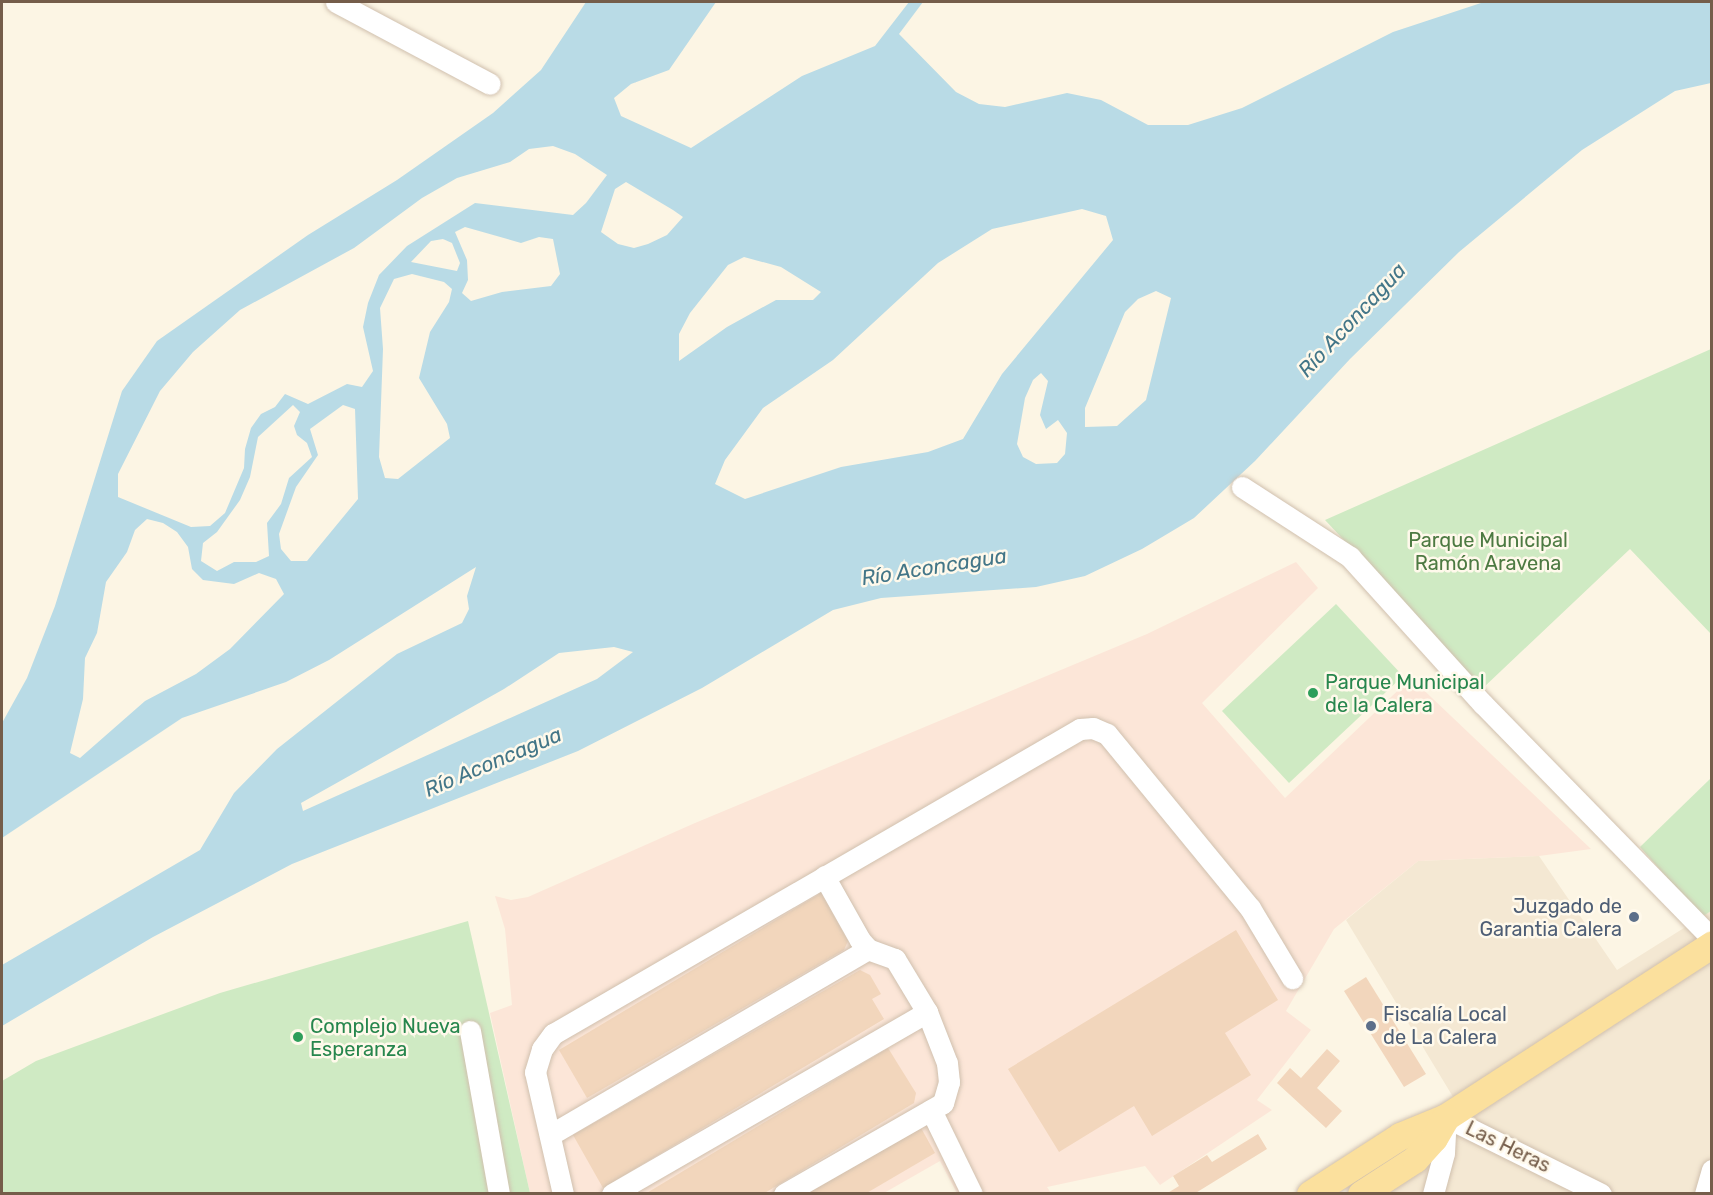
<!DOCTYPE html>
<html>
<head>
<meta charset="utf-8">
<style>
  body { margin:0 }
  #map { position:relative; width:1713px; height:1195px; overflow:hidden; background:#fcf5e4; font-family:Rubik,sans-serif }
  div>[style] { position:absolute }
  .residential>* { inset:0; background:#f4e8d3 }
  .commercial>* { inset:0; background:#fce6d8 }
  .green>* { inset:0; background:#cfeac3 }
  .water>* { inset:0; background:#b9dbe6 }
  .building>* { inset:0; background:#f2d6bc }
  .roads { filter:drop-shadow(0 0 2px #d0c0ae) drop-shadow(0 0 2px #d0c0ae) }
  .minor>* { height:21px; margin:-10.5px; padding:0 10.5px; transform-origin:10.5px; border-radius:10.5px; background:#fff }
  .major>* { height:27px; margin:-13.5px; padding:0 13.5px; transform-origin:13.5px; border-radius:13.5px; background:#fbe09d }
  .dots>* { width:16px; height:16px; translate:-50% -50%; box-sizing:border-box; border:3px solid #fff9eb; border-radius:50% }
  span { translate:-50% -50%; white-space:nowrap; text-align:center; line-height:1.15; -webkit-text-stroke:5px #fff9eb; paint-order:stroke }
  .park-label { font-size:20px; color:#4d7a42 }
  .leisure-label { font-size:20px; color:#27864d }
  .left { translate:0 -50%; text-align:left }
  .service-label { font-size:20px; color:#4e5e75 }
  .right { translate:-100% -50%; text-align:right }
  .street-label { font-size:20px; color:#755d4a }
  .water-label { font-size:21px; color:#437688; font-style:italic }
  .frame { position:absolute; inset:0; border:3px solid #755d4a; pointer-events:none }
</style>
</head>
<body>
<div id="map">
  <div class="residential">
    <div style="clip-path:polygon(1539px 856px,1617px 970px,1711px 911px,1711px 1193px,1373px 1193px,1467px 1120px,1346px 920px,1418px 861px)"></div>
  </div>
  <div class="commercial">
    <div style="clip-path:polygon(1296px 562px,1318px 588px,1202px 703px,1285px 798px,1411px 678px,1591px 849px,1539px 856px,1418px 861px,1334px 929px,1286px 1011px,1311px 1030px,1257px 1100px,1272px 1110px,1160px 1185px,1145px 1166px,1047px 1187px,1051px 1193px,957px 1193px,940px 1161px,884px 1193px,530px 1193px,490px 1013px,512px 1005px,505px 929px,495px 896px,511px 900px,528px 897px,695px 823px,1147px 634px)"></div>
  </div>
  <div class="green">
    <div style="clip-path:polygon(1711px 349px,1711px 634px,1630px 549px,1483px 688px,1325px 520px)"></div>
    <div style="clip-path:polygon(1336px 604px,1403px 676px,1289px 783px,1222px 711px)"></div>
    <div style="clip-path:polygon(1711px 778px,1711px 911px,1702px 917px,1640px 847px)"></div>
    <div style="clip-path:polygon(468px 921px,530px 1193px,2px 1193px,2px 1081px,36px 1061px,220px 993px)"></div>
  </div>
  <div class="water">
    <div style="clip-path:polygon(evenodd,586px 2px,716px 2px,669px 70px,631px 84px,614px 98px,621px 116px,691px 148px,802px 76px,875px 46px,909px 2px,923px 2px,899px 34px,956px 92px,979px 104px,1005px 107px,1067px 93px,1101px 100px,1148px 125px,1188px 125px,1242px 108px,1393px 32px,1484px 2px,1711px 2px,1711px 83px,1675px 91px,1582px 150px,1459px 252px,1350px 359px,1255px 461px,1194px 518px,1142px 549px,1085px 576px,1036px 587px,881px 598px,833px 610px,702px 688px,578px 751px,292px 864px,153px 937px,2px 1026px,2px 965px,200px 850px,234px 793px,277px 749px,397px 654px,462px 623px,469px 609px,467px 596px,476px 567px,329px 660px,286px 682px,182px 718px,2px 838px,2px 723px,27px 678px,55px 606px,122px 391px,157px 341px,308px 235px,397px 180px,493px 113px,541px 70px,586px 2px,553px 146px,575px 154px,607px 175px,586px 203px,573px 215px,475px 203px,407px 246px,379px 275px,368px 303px,363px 327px,373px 371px,362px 387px,347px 384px,308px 404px,285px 394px,275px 407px,261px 414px,251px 428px,245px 449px,244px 468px,225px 513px,210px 526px,191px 527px,118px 497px,118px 474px,160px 391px,193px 352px,240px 310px,354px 248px,422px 198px,457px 178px,510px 162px,529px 149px,553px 146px,586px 2px,626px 182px,673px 210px,683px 217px,667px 235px,648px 244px,634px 248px,618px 244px,601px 232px,615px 189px,626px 182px,586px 2px,1082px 209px,1106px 216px,1113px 240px,1002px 374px,963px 439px,928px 452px,841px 467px,745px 499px,715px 484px,725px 460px,763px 408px,833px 360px,938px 263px,992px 229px,1082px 209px,586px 2px,465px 227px,521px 243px,539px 237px,553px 239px,560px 274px,551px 286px,502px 292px,471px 301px,462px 293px,468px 280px,467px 260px,455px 232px,465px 227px,586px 2px,443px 239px,452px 243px,460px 263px,457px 271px,411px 262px,431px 241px,443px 239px,586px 2px,744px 257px,781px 267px,821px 292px,813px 300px,776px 300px,727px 327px,679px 361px,679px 334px,690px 313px,728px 265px,744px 257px,586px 2px,412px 274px,444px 282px,452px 289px,449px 302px,430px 332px,419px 378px,447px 424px,450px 438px,398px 479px,385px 478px,379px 457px,383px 349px,380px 308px,394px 279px,412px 274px,586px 2px,1156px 291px,1171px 298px,1146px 400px,1117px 426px,1085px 427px,1085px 408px,1125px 312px,1138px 299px,1156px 291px,586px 2px,1041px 373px,1048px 381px,1040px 415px,1046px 429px,1058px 420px,1067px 433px,1065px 454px,1057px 463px,1036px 464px,1023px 457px,1017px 444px,1025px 398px,1033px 380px,1041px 373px,586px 2px,293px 405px,300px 412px,294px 426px,297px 435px,307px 443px,312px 457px,289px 478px,281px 504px,267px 523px,269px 556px,256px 562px,234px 562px,217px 571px,201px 561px,203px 543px,217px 532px,240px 500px,250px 477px,258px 437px,293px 405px,586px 2px,343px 405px,355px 409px,358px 499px,307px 561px,291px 561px,281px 549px,279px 534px,296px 487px,318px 455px,310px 429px,343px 405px,586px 2px,147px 519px,163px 523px,177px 532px,188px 547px,192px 569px,203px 580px,234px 584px,259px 573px,276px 579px,284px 594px,230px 649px,196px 674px,145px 701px,80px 758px,70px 753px,83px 699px,85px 658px,97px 633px,106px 582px,127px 552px,135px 530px,147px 519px,586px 2px,614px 647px,633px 652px,597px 679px,303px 811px,301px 803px,504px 689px,559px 653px,614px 647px)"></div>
  </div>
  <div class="building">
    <div style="clip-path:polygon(821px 893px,848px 941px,844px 950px,587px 1098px,559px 1050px)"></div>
    <div style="clip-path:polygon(1236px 930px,1278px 1000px,1225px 1033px,1251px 1075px,1152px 1136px,1134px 1106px,1059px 1152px,1008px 1069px)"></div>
    <div style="clip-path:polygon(860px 970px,870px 975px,881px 994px,872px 999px,884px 1019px,603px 1188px,573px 1135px)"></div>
    <div style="clip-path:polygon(1366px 977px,1426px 1074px,1404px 1087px,1344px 991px)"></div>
    <div style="clip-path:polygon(888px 1048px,916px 1093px,914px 1103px,763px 1194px,645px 1194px)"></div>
    <div style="clip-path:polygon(1327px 1049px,1340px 1061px,1317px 1088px,1342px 1111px,1326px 1128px,1277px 1083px,1290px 1068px,1301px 1078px)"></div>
    <div style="clip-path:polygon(921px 1128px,935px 1153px,865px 1194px,807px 1194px)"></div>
    <div style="clip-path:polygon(1258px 1134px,1267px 1149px,1194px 1194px,1166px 1194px,1179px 1186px,1173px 1176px,1207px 1155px,1212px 1162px)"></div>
  </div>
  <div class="roads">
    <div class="minor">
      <div style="left:336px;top:2px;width:174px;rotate:28deg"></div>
      <div style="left:1242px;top:487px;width:129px;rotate:32.9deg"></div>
      <div style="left:1350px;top:557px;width:198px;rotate:47.9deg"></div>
      <div style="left:1483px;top:704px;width:328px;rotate:45.7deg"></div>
      <div style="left:470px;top:1031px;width:166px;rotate:79.9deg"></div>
      <div style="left:931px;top:1110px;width:93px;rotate:64deg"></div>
      <div style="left:550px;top:1135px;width:368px;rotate:-30.3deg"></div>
      <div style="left:563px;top:1194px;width:125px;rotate:-102.9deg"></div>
      <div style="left:535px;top:1072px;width:24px;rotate:-73deg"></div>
      <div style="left:542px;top:1049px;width:19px;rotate:-54deg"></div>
      <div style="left:553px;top:1034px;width:609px;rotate:-30.06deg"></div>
      <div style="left:1080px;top:729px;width:13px;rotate:-4deg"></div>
      <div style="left:1093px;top:728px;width:15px;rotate:23deg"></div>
      <div style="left:1107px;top:734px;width:225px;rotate:50.6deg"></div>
      <div style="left:1250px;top:908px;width:82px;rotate:59deg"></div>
      <div style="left:612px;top:1194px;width:364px;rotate:-30deg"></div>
      <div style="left:784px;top:1194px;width:183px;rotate:-29.8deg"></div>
      <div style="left:943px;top:1103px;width:22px;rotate:-74deg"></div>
      <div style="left:949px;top:1082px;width:19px;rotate:-96deg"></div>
      <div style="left:947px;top:1063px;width:55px;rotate:-111.4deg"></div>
      <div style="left:927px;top:1012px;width:62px;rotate:-121.1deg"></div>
      <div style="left:895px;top:959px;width:29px;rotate:-160deg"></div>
      <div style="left:868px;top:949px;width:12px;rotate:-132deg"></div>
      <div style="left:860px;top:940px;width:73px;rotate:-119.4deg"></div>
      <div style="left:1433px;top:1194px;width:42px;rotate:-75deg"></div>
      <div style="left:1444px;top:1153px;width:36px;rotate:-87deg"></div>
      <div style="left:1446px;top:1117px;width:173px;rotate:26.4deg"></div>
      <div style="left:1705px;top:1194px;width:25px;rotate:-74deg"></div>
    </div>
    <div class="major">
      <div style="left:1310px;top:1194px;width:107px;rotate:-32.8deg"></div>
      <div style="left:1400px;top:1136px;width:50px;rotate:-22.4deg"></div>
      <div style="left:1446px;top:1117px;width:317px;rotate:-33deg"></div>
      <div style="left:1361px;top:1194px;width:64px;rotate:-32.9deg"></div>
      <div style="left:1415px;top:1159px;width:28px;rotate:-48deg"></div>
      <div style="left:1434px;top:1138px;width:24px;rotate:-60deg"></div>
    </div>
  </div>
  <div class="dots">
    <div style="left:1313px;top:693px;background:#2e9e5b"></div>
    <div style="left:1634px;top:917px;background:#5c6f8a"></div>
    <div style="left:1371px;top:1026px;background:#5c6f8a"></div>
    <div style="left:298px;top:1037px;background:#2e9e5b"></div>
  </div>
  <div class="park-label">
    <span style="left:1488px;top:552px">Parque Municipal<br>Ramón Aravena</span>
  </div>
  <div class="leisure-label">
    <span class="left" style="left:1325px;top:694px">Parque Municipal<br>de la Calera</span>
    <span class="left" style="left:310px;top:1038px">Complejo Nueva<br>Esperanza</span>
  </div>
  <div class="service-label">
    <span class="right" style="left:1622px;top:918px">Juzgado de<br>Garantia Calera</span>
    <span class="left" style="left:1383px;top:1026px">Fiscalía Local<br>de La Calera</span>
  </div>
  <div class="street-label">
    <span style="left:1508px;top:1147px;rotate:26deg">Las Heras</span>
  </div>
  <div class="water-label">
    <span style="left:1352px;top:320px;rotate:-47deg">Río Aconcagua</span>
    <span style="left:934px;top:567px;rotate:-9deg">Río Aconcagua</span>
    <span style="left:493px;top:762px;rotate:-23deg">Río Aconcagua</span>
  </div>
  <div class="frame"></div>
</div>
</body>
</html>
